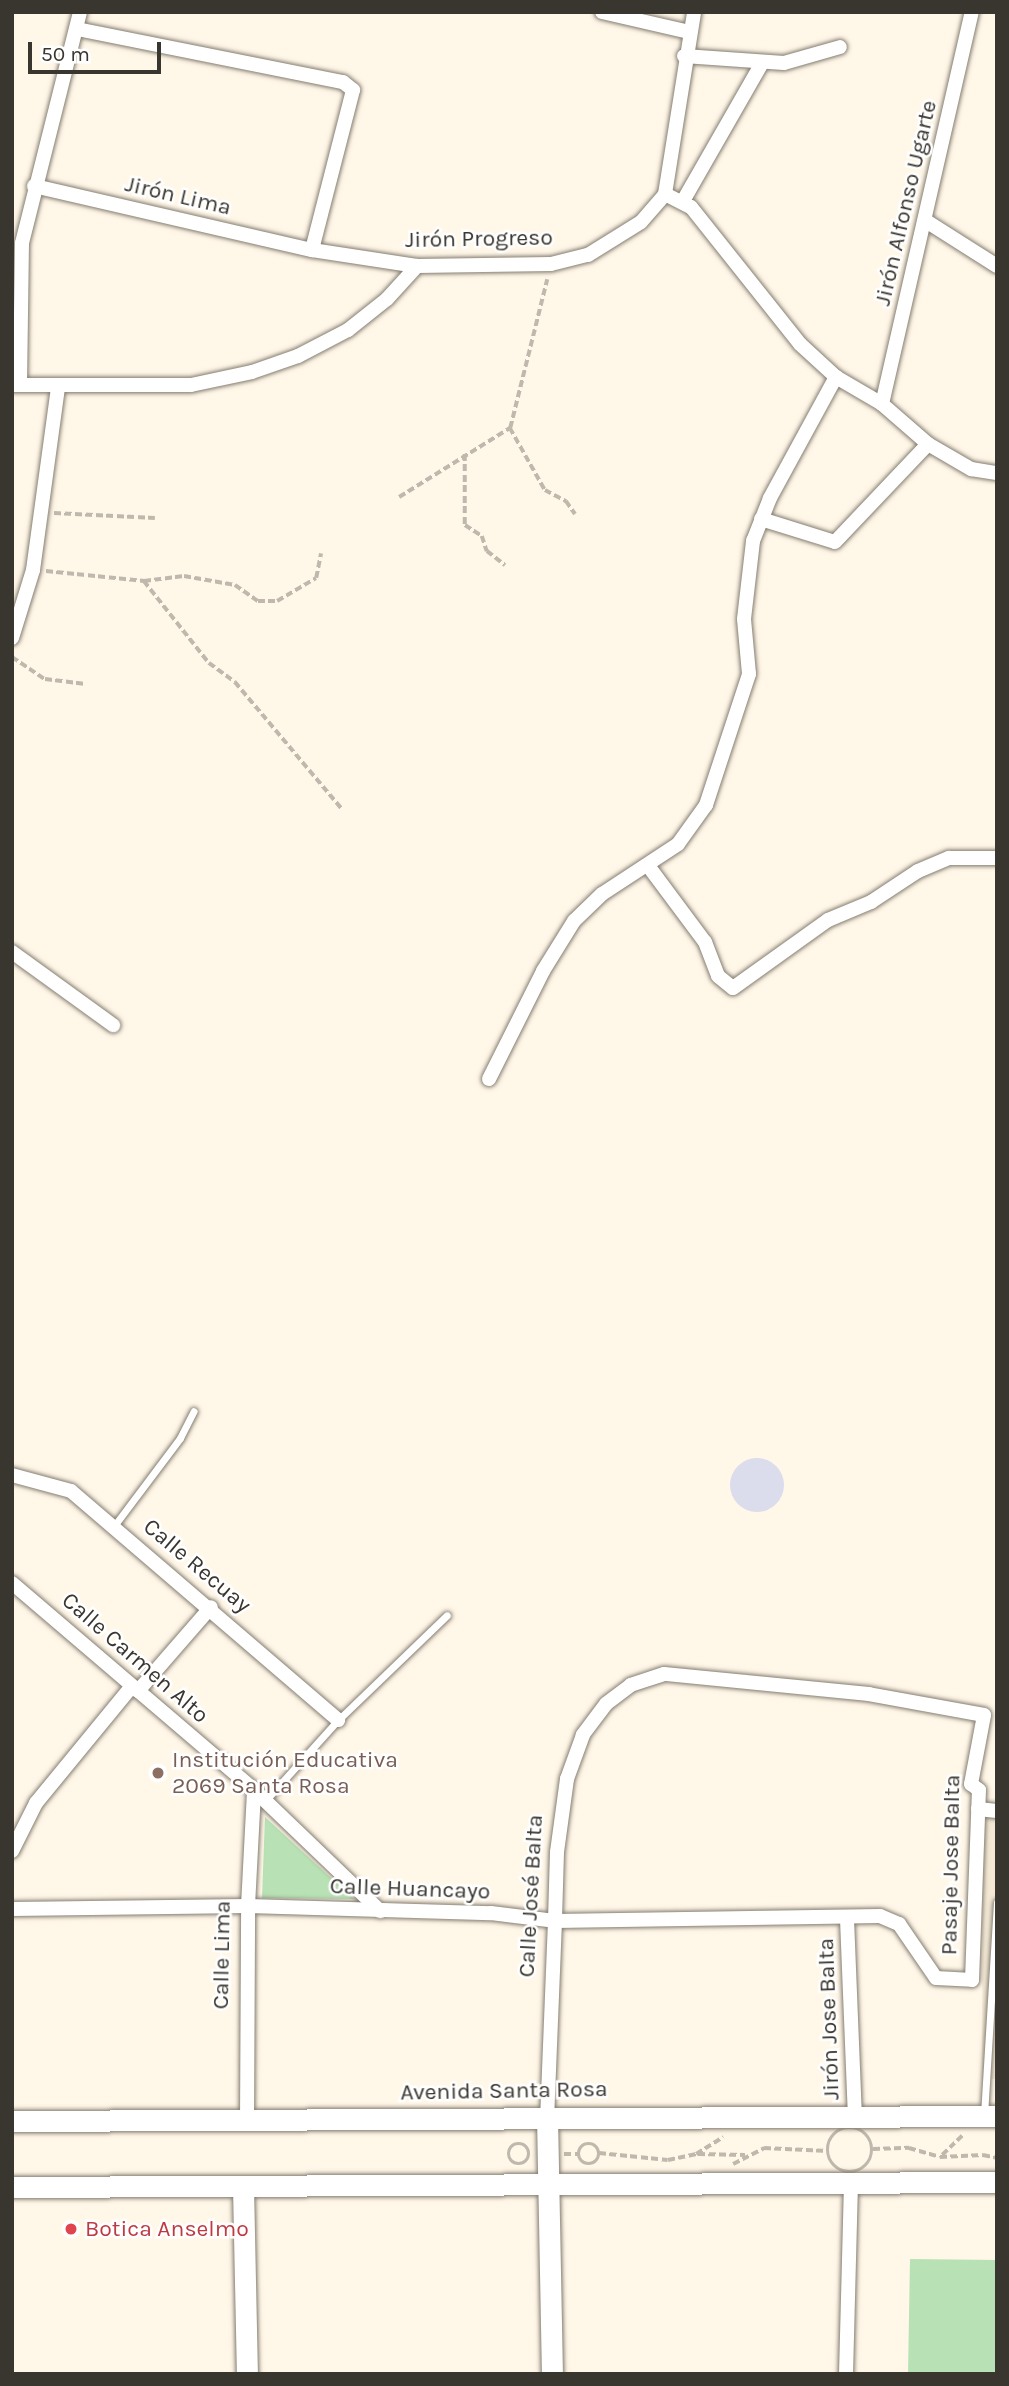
<!DOCTYPE html>
<html>
<head>
<meta charset="utf-8">
<style>
  body { margin:0 }
  #map { position:relative; width:1009px; height:2386px; overflow:hidden; background:#fff7e8; font-family:Karla,sans-serif }
  div>[style] { position:absolute }
  .medical>* { inset:0; background:#f3e9d5 }
  .green>* { inset:0; background:#b8e2b5 }
  .building>* { inset:0; background:#dbdcec }
  .round { border-radius:50% }
  .path>* { height:3.5px; margin-top:-1.75px; transform-origin:0; background:repeating-linear-gradient(90deg,#bfb9ad 0 7px,transparent 0 10.5px) }
  .path>.ring { margin:-1.75px; padding:0; box-sizing:content-box; background:none; border:3.5px solid #bfb9ad; border-radius:50% }
  .roads { filter:drop-shadow(0 0 2px #847d70) drop-shadow(0 0 2px #847d70) }
  .lane>* { height:7px; margin:-3.5px; padding:0 3.5px; transform-origin:3.5px; border-radius:3.5px; background:#fff }
  .street>* { height:14px; margin:-7px; padding:0 7px; transform-origin:7px; border-radius:7px; background:#fff }
  .secondary>* { height:21px; margin:-10.5px; padding:0 10.5px; transform-origin:10.5px; border-radius:10.5px; background:#fff }
  .dots>* { width:19px; height:19px; translate:-50% -50%; box-sizing:border-box; border:4px solid #fff; border-radius:50% }
  span { translate:-50% -50%; white-space:nowrap; text-align:center; line-height:1.15; -webkit-text-stroke:5px #fff; paint-order:stroke }
  .street-label { font-size:23px; color:#393630 }
  .education-label { font-size:23px; color:#785e54 }
  .left { translate:0 -50%; text-align:left }
  .health-label { font-size:23px; color:#be3a42 }
  .frame { position:absolute; inset:0; border:14px solid #393630; pointer-events:none }
  .scale { position:absolute; left:28px; top:42px; width:133px; height:32px; box-sizing:border-box; border:4px solid #393630; border-top:0; padding-left:9px; font-size:21px; line-height:24px; white-space:nowrap; color:#393630; -webkit-text-stroke:5px #fff; paint-order:stroke }
</style>
</head>
<body>
<div id="map">
  <div class="medical">
    <div style="clip-path:polygon(983px 1814px,997px 1814px,997px 2079px,982px 2079px)"></div>
  </div>
  <div class="green">
    <div style="clip-path:polygon(265px 1817px,354px 1899px,262px 1898px)"></div>
    <div style="clip-path:polygon(910px 2259px,997px 2260px,997px 2374px,908px 2374px)"></div>
  </div>
  <div class="building">
    <div class="round" style="left:730px;top:1458px;width:54px;height:54px"></div>
  </div>
  <div class="path">
    <div style="left:510px;top:428px;width:71px;rotate:60.6deg"></div>
    <div style="left:545px;top:490px;width:24px;rotate:28deg"></div>
    <div style="left:566px;top:501px;width:16px;rotate:55deg"></div>
    <div style="left:465px;top:454px;width:71px;rotate:90deg"></div>
    <div style="left:465px;top:525px;width:20px;rotate:33deg"></div>
    <div style="left:482px;top:536px;width:16px;rotate:72deg"></div>
    <div style="left:487px;top:551px;width:23px;rotate:38deg"></div>
    <div style="left:399px;top:497px;width:131px;rotate:-31.9deg"></div>
    <div style="left:510px;top:428px;width:153px;rotate:-76deg"></div>
    <div style="left:54px;top:513px;width:101px;rotate:2.8deg"></div>
    <div style="left:46px;top:571px;width:99px;rotate:5.8deg"></div>
    <div style="left:144px;top:581px;width:40px;rotate:-7.1deg"></div>
    <div style="left:184px;top:576px;width:52px;rotate:10deg"></div>
    <div style="left:235px;top:585px;width:28px;rotate:35deg"></div>
    <div style="left:258px;top:601px;width:19px"></div>
    <div style="left:277px;top:601px;width:45px;rotate:-30.5deg"></div>
    <div style="left:316px;top:578px;width:25px;rotate:-79deg"></div>
    <div style="left:144px;top:581px;width:105px;rotate:51.6deg"></div>
    <div style="left:209px;top:663px;width:32px;rotate:36deg"></div>
    <div style="left:235px;top:682px;width:166px;rotate:49.9deg"></div>
    <div style="left:12px;top:657px;width:40px;rotate:34deg"></div>
    <div style="left:45px;top:679px;width:41px;rotate:7deg"></div>
    <div class="ring" style="left:828px;top:2128px;width:40.5px;height:40.5px"></div>
    <div class="ring" style="left:579px;top:2144px;width:16.5px;height:16.5px"></div>
    <div class="ring" style="left:509px;top:2144px;width:16.5px;height:16.5px"></div>
    <div style="left:873px;top:2149px;width:36px;rotate:-2deg"></div>
    <div style="left:909px;top:2148px;width:32px;rotate:16deg"></div>
    <div style="left:940px;top:2157px;width:43px;rotate:-2.7deg"></div>
    <div style="left:983px;top:2155px;width:14px;rotate:12deg"></div>
    <div style="left:599px;top:2153px;width:69px;rotate:5.8deg"></div>
    <div style="left:668px;top:2160px;width:29px;rotate:-12deg"></div>
    <div style="left:696px;top:2154px;width:32px;rotate:-32deg"></div>
    <div style="left:564px;top:2154px;width:15px"></div>
    <div style="left:698px;top:2154px;width:47px;rotate:1.2deg"></div>
    <div style="left:942px;top:2155px;width:30px;rotate:-44deg"></div>
    <div style="left:733px;top:2164px;width:35px;rotate:-27deg"></div>
    <div style="left:764px;top:2148px;width:64px;rotate:2.7deg"></div>
  </div>
  <div class="roads">
    <div class="lane">
      <div style="left:114px;top:1526px;width:110px;rotate:-53.1deg"></div>
      <div style="left:180px;top:1438px;width:30px;rotate:-63deg"></div>
      <div style="left:265px;top:1801px;width:109px;rotate:-48deg"></div>
      <div style="left:338px;top:1720px;width:151px;rotate:-43.9deg"></div>
      <div style="left:984px;top:2115px;width:213px;rotate:-86.5deg"></div>
    </div>
    <div class="street">
      <div style="left:602px;top:12px;width:89px;rotate:12.9deg"></div>
      <div style="left:77px;top:29px;width:271px;rotate:11.3deg"></div>
      <div style="left:343px;top:82px;width:13px;rotate:39deg"></div>
      <div style="left:353px;top:90px;width:165px;rotate:104.4deg"></div>
      <div style="left:684px;top:56px;width:100px;rotate:4deg"></div>
      <div style="left:784px;top:63px;width:58px;rotate:-15.9deg"></div>
      <div style="left:34px;top:186px;width:285px;rotate:13deg"></div>
      <div style="left:312px;top:250px;width:106px;rotate:8.7deg"></div>
      <div style="left:417px;top:266px;width:134px;rotate:-0.9deg"></div>
      <div style="left:551px;top:264px;width:38px;rotate:-14deg"></div>
      <div style="left:588px;top:255px;width:62px;rotate:-31.9deg"></div>
      <div style="left:641px;top:222px;width:37px;rotate:-49deg"></div>
      <div style="left:665px;top:194px;width:29px;rotate:27deg"></div>
      <div style="left:691px;top:207px;width:175px;rotate:51.5deg"></div>
      <div style="left:800px;top:344px;width:49px;rotate:42.5deg"></div>
      <div style="left:836px;top:377px;width:53px;rotate:30.4deg"></div>
      <div style="left:882px;top:404px;width:61px;rotate:41deg"></div>
      <div style="left:928px;top:444px;width:50px;rotate:30.2deg"></div>
      <div style="left:971px;top:469px;width:26px;rotate:9deg"></div>
      <div style="left:665px;top:194px;width:184px;rotate:-80.9deg"></div>
      <div style="left:683px;top:201px;width:159px;rotate:-60.2deg"></div>
      <div style="left:926px;top:221px;width:84px;rotate:32.4deg"></div>
      <div style="left:12px;top:385px;width:179px"></div>
      <div style="left:191px;top:385px;width:62px;rotate:-12deg"></div>
      <div style="left:252px;top:372px;width:49px;rotate:-19.2deg"></div>
      <div style="left:298px;top:356px;width:56px;rotate:-27.5deg"></div>
      <div style="left:348px;top:330px;width:50px;rotate:-38.5deg"></div>
      <div style="left:387px;top:299px;width:45px;rotate:-47.7deg"></div>
      <div style="left:20px;top:385px;width:142px;rotate:-89.2deg"></div>
      <div style="left:22px;top:243px;width:238px;rotate:-75.9deg"></div>
      <div style="left:882px;top:404px;width:402px;rotate:-77.1deg"></div>
      <div style="left:761px;top:519px;width:77px;rotate:17.3deg"></div>
      <div style="left:835px;top:542px;width:135px;rotate:-46.5deg"></div>
      <div style="left:12px;top:638px;width:71px;rotate:-72.8deg"></div>
      <div style="left:33px;top:570px;width:185px;rotate:-82.2deg"></div>
      <div style="left:649px;top:867px;width:94px;rotate:53.3deg"></div>
      <div style="left:705px;top:942px;width:36px;rotate:69deg"></div>
      <div style="left:718px;top:976px;width:19px;rotate:39deg"></div>
      <div style="left:733px;top:988px;width:117px;rotate:-35.6deg"></div>
      <div style="left:828px;top:920px;width:47px;rotate:-22.7deg"></div>
      <div style="left:871px;top:902px;width:56px;rotate:-33.4deg"></div>
      <div style="left:918px;top:871px;width:34px;rotate:-23deg"></div>
      <div style="left:949px;top:858px;width:48px"></div>
      <div style="left:12px;top:952px;width:125px;rotate:35.9deg"></div>
      <div style="left:489px;top:1079px;width:121px;rotate:-63.4deg"></div>
      <div style="left:543px;top:971px;width:59px;rotate:-58.2deg"></div>
      <div style="left:574px;top:921px;width:39px;rotate:-44deg"></div>
      <div style="left:602px;top:894px;width:91px;rotate:-33.3deg"></div>
      <div style="left:678px;top:844px;width:48px;rotate:-54.3deg"></div>
      <div style="left:706px;top:805px;width:138px;rotate:-71.8deg"></div>
      <div style="left:749px;top:674px;width:55px;rotate:-95.2deg"></div>
      <div style="left:744px;top:619px;width:79px;rotate:-83.4deg"></div>
      <div style="left:753px;top:541px;width:46px;rotate:-68.4deg"></div>
      <div style="left:770px;top:498px;width:138px;rotate:-61.4deg"></div>
      <div style="left:12px;top:1475px;width:61px;rotate:15.2deg"></div>
      <div style="left:71px;top:1491px;width:352px;rotate:40.6deg"></div>
      <div style="left:12px;top:1583px;width:318px;rotate:40.5deg"></div>
      <div style="left:254px;top:1790px;width:175px;rotate:43.8deg"></div>
      <div style="left:138px;top:1691px;width:111px;rotate:-49deg"></div>
      <div style="left:978px;top:1809px;width:19px;rotate:6deg"></div>
      <div style="left:12px;top:1851px;width:54px;rotate:-63.4deg"></div>
      <div style="left:36px;top:1803px;width:151px;rotate:-50.6deg"></div>
      <div style="left:12px;top:1909px;width:236px;rotate:-0.7deg"></div>
      <div style="left:248px;top:1906px;width:243px;rotate:1.7deg"></div>
      <div style="left:491px;top:1913px;width:64px;rotate:7.1deg"></div>
      <div style="left:555px;top:1921px;width:325px;rotate:-0.9deg"></div>
      <div style="left:880px;top:1916px;width:21px;rotate:23deg"></div>
      <div style="left:899px;top:1924px;width:65px;rotate:55.6deg"></div>
      <div style="left:936px;top:1978px;width:36px;rotate:3deg"></div>
      <div style="left:972px;top:1980px;width:190px;rotate:-87.9deg"></div>
      <div style="left:979px;top:1790px;width:10px;rotate:-143deg"></div>
      <div style="left:971px;top:1784px;width:70px;rotate:-79.3deg"></div>
      <div style="left:984px;top:1715px;width:117px;rotate:-169.7deg"></div>
      <div style="left:869px;top:1694px;width:206px;rotate:-174.4deg"></div>
      <div style="left:664px;top:1674px;width:35px;rotate:162deg"></div>
      <div style="left:631px;top:1685px;width:31px;rotate:143deg"></div>
      <div style="left:606px;top:1704px;width:39px;rotate:127deg"></div>
      <div style="left:583px;top:1735px;width:47px;rotate:110deg"></div>
      <div style="left:567px;top:1779px;width:74px;rotate:97.8deg"></div>
      <div style="left:557px;top:1852px;width:69px;rotate:91.7deg"></div>
      <div style="left:555px;top:1921px;width:195px;rotate:92.3deg"></div>
      <div style="left:847px;top:1919px;width:198px;rotate:87.7deg"></div>
      <div style="left:247px;top:2121px;width:215px;rotate:-89.7deg"></div>
      <div style="left:248px;top:1906px;width:116px;rotate:-87deg"></div>
      <div style="left:846px;top:2374px;width:191px;rotate:-88.5deg"></div>
    </div>
    <div class="secondary">
      <div style="left:547px;top:2116px;width:258px;rotate:88.9deg"></div>
      <div style="left:12px;top:2121px;width:985px;rotate:-0.29deg"></div>
      <div style="left:243px;top:2186px;width:188px;rotate:88.8deg"></div>
      <div style="left:12px;top:2187px;width:985px;rotate:-0.29deg"></div>
    </div>
  </div>
  <div class="dots">
    <div style="left:158px;top:1773px;background:#8d6e63"></div>
    <div style="left:71px;top:2229px;background:#e0444e"></div>
  </div>
  <div class="street-label">
    <span style="left:178px;top:196px;rotate:13deg">Jirón Lima</span>
    <span style="left:906px;top:203px;rotate:-77deg">Jirón Alfonso Ugarte</span>
    <span style="left:479px;top:239px;rotate:-1deg">Jirón Progreso</span>
    <span style="left:197px;top:1566px;rotate:40deg">Calle Recuay</span>
    <span style="left:135px;top:1658px;rotate:41deg">Calle Carmen Alto</span>
    <span style="left:951px;top:1865px;rotate:-89deg">Pasaje Jose Balta</span>
    <span style="left:410px;top:1889px;rotate:2deg">Calle Huancayo</span>
    <span style="left:531px;top:1896px;rotate:-87deg">Calle José Balta</span>
    <span style="left:222px;top:1955px;rotate:-89deg">Calle Lima</span>
    <span style="left:829px;top:2019px;rotate:-92deg">Jirón Jose Balta</span>
    <span style="left:504px;top:2091px;rotate:-1deg">Avenida Santa Rosa</span>
  </div>
  <div class="education-label">
    <span class="left" style="left:172px;top:1773px">Institución Educativa<br>2069 Santa Rosa</span>
  </div>
  <div class="health-label">
    <span class="left" style="left:85px;top:2229px">Botica Anselmo</span>
  </div>
  <div class="frame"></div>
  <div class="scale">50 m</div>
</div>
</body>
</html>
